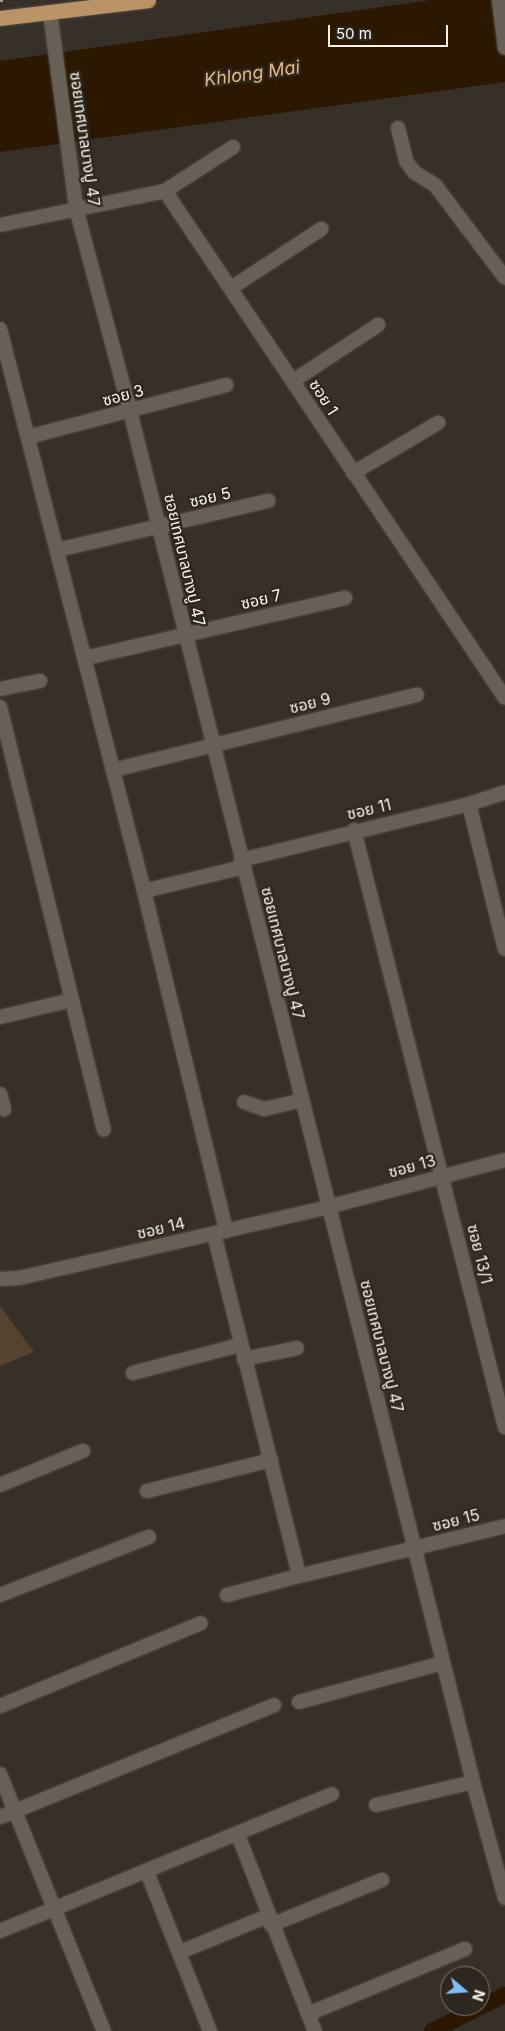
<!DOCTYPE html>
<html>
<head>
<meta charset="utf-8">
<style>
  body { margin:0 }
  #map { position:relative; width:505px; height:2031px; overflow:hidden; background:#373029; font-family:Inter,"Noto Sans Thai",sans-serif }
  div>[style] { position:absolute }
  .green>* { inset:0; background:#56432d }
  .water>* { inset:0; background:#2c1800 }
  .canal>* { height:16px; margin:-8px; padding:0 8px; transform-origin:8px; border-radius:8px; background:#2c1800 }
  .roads { filter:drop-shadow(0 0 1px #534d46) drop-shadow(0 0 1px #534d46) }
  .minor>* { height:14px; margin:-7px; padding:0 7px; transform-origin:7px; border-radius:7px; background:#686057 }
  .trunk>* { height:15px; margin:-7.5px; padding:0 7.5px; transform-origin:7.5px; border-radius:7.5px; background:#ba9366 }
  .rail>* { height:4px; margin-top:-2px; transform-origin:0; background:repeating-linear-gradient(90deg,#a6a19b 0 10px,transparent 0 15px) }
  span { translate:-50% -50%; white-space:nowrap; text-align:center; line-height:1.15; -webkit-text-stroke:4.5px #2d271f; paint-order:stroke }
  .street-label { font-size:16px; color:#f9f4ef }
  .water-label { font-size:18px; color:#eab87d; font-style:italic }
  .north { position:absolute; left:440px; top:1966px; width:50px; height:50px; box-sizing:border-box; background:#2d271f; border:1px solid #7f7972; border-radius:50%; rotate:108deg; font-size:14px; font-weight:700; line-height:20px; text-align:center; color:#f9f4ef }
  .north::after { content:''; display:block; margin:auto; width:18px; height:22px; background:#81bcfa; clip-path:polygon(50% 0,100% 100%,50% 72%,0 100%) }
  .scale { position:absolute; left:328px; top:25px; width:120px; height:22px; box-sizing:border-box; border:2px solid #f9f4ef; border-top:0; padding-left:6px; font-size:15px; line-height:18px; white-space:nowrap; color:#f9f4ef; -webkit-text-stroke:4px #2d271f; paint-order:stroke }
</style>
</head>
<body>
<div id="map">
  <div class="green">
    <div style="clip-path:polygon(0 1306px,34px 1352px,0 1366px)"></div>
  </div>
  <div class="water">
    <div style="clip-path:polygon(431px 0,505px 0,505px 82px,0 152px,0 61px)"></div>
  </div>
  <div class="canal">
    <div style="left:432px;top:2031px;width:81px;rotate:-26.3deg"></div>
  </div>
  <div class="roads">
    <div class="minor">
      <div style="left:499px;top:0;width:48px;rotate:82.9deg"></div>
      <div style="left:50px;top:12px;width:198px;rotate:82.4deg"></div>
      <div style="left:76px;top:208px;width:210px;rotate:75.1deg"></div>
      <div style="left:130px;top:411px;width:1413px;rotate:75.95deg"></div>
      <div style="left:473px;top:1782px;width:120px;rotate:74.6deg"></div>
      <div style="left:398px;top:128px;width:34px;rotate:76deg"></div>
      <div style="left:406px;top:161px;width:14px;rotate:54deg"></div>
      <div style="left:414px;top:172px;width:25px;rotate:32deg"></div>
      <div style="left:435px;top:185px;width:116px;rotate:53deg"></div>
      <div style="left:165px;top:191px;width:81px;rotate:-32.9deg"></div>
      <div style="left:0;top:225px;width:168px;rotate:-11.6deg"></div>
      <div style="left:165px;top:191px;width:610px;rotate:56.15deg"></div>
      <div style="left:231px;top:288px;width:108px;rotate:-33.2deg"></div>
      <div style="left:0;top:329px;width:580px;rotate:75.63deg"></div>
      <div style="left:144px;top:891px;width:350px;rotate:76.4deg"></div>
      <div style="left:293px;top:381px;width:102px;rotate:-33.4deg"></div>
      <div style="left:28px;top:437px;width:205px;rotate:-14.7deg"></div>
      <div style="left:353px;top:473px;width:99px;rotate:-30.5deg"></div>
      <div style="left:57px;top:550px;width:217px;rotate:-13.1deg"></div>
      <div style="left:85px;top:658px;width:267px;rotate:-13deg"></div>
      <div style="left:0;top:689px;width:41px;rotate:-11.3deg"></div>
      <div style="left:0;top:707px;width:435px;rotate:76.2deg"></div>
      <div style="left:113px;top:770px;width:313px;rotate:-13.9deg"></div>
      <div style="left:469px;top:804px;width:149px;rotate:76.1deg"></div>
      <div style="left:354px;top:830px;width:616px;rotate:75.81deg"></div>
      <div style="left:241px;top:860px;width:235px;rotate:-13.8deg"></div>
      <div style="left:469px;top:804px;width:38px;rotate:-18deg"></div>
      <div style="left:144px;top:891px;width:102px;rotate:-13.6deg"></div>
      <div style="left:0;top:1017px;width:74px;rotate:-13.3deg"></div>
      <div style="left:0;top:1094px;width:16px;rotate:75deg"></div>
      <div style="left:244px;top:1102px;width:21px;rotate:19deg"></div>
      <div style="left:264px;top:1109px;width:39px;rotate:-13deg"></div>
      <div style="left:214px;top:1234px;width:352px;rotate:76deg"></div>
      <div style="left:299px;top:1576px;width:212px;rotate:-13.6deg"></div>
      <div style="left:0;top:1279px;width:19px;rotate:-3deg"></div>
      <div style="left:19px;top:1278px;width:317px;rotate:-12.9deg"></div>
      <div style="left:328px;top:1207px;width:183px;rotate:-14.9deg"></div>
      <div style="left:244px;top:1359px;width:54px;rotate:-11.7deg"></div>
      <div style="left:133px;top:1373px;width:111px;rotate:-14.7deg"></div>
      <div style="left:0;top:1485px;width:90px;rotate:-22.3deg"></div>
      <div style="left:147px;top:1491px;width:128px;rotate:-14deg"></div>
      <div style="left:0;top:1595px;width:160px;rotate:-21.3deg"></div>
      <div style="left:227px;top:1595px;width:74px;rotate:-14.8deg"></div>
      <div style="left:299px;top:1702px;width:149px;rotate:-15.2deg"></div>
      <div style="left:0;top:1706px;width:217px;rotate:-22.4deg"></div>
      <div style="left:0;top:1774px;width:277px;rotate:68deg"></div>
      <div style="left:376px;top:1805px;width:100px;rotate:-13.3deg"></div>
      <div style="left:0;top:1817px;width:296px;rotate:-22.2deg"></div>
      <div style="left:238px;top:1835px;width:211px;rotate:68.6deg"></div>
      <div style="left:147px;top:1872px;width:171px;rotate:68.4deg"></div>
      <div style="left:271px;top:1925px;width:120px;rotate:-22.1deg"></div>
      <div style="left:0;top:1931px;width:359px;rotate:-22.4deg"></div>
      <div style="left:180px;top:1952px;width:95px;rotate:-22.2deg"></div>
      <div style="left:308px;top:2014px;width:170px;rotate:-22.5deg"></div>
    </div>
    <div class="trunk">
      <div style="left:0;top:18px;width:149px;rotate:-6.9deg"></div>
    </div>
  </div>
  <div class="rail">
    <div style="left:0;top:0;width:3px"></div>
  </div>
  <div class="street-label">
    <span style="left:85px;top:139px;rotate:82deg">ซอยเทศบาลบางปู 47</span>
    <span style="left:123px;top:395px;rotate:-15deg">ซอย 3</span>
    <span style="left:324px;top:397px;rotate:57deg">ซอย 1</span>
    <span style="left:210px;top:497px;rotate:-13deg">ซอย 5</span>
    <span style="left:185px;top:560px;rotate:77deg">ซอยเทศบาลบางปู 47</span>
    <span style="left:261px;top:599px;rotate:-13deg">ซอย 7</span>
    <span style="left:310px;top:703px;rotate:-14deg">ซอย 9</span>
    <span style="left:369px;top:809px;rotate:-13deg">ซอย 11</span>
    <span style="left:283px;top:953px;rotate:76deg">ซอยเทศบาลบางปู 47</span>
    <span style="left:412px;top:1166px;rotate:-15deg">ซอย 13</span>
    <span style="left:161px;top:1228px;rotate:-13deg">ซอย 14</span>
    <span style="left:480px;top:1254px;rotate:76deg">ซอย 13/1</span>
    <span style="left:382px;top:1346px;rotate:76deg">ซอยเทศบาลบางปู 47</span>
    <span style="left:456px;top:1520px;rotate:-14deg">ซอย 15</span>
  </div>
  <div class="water-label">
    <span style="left:252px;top:74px;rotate:-8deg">Khlong Mai</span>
  </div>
  <div class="north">N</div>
  <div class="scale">50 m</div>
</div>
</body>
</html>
